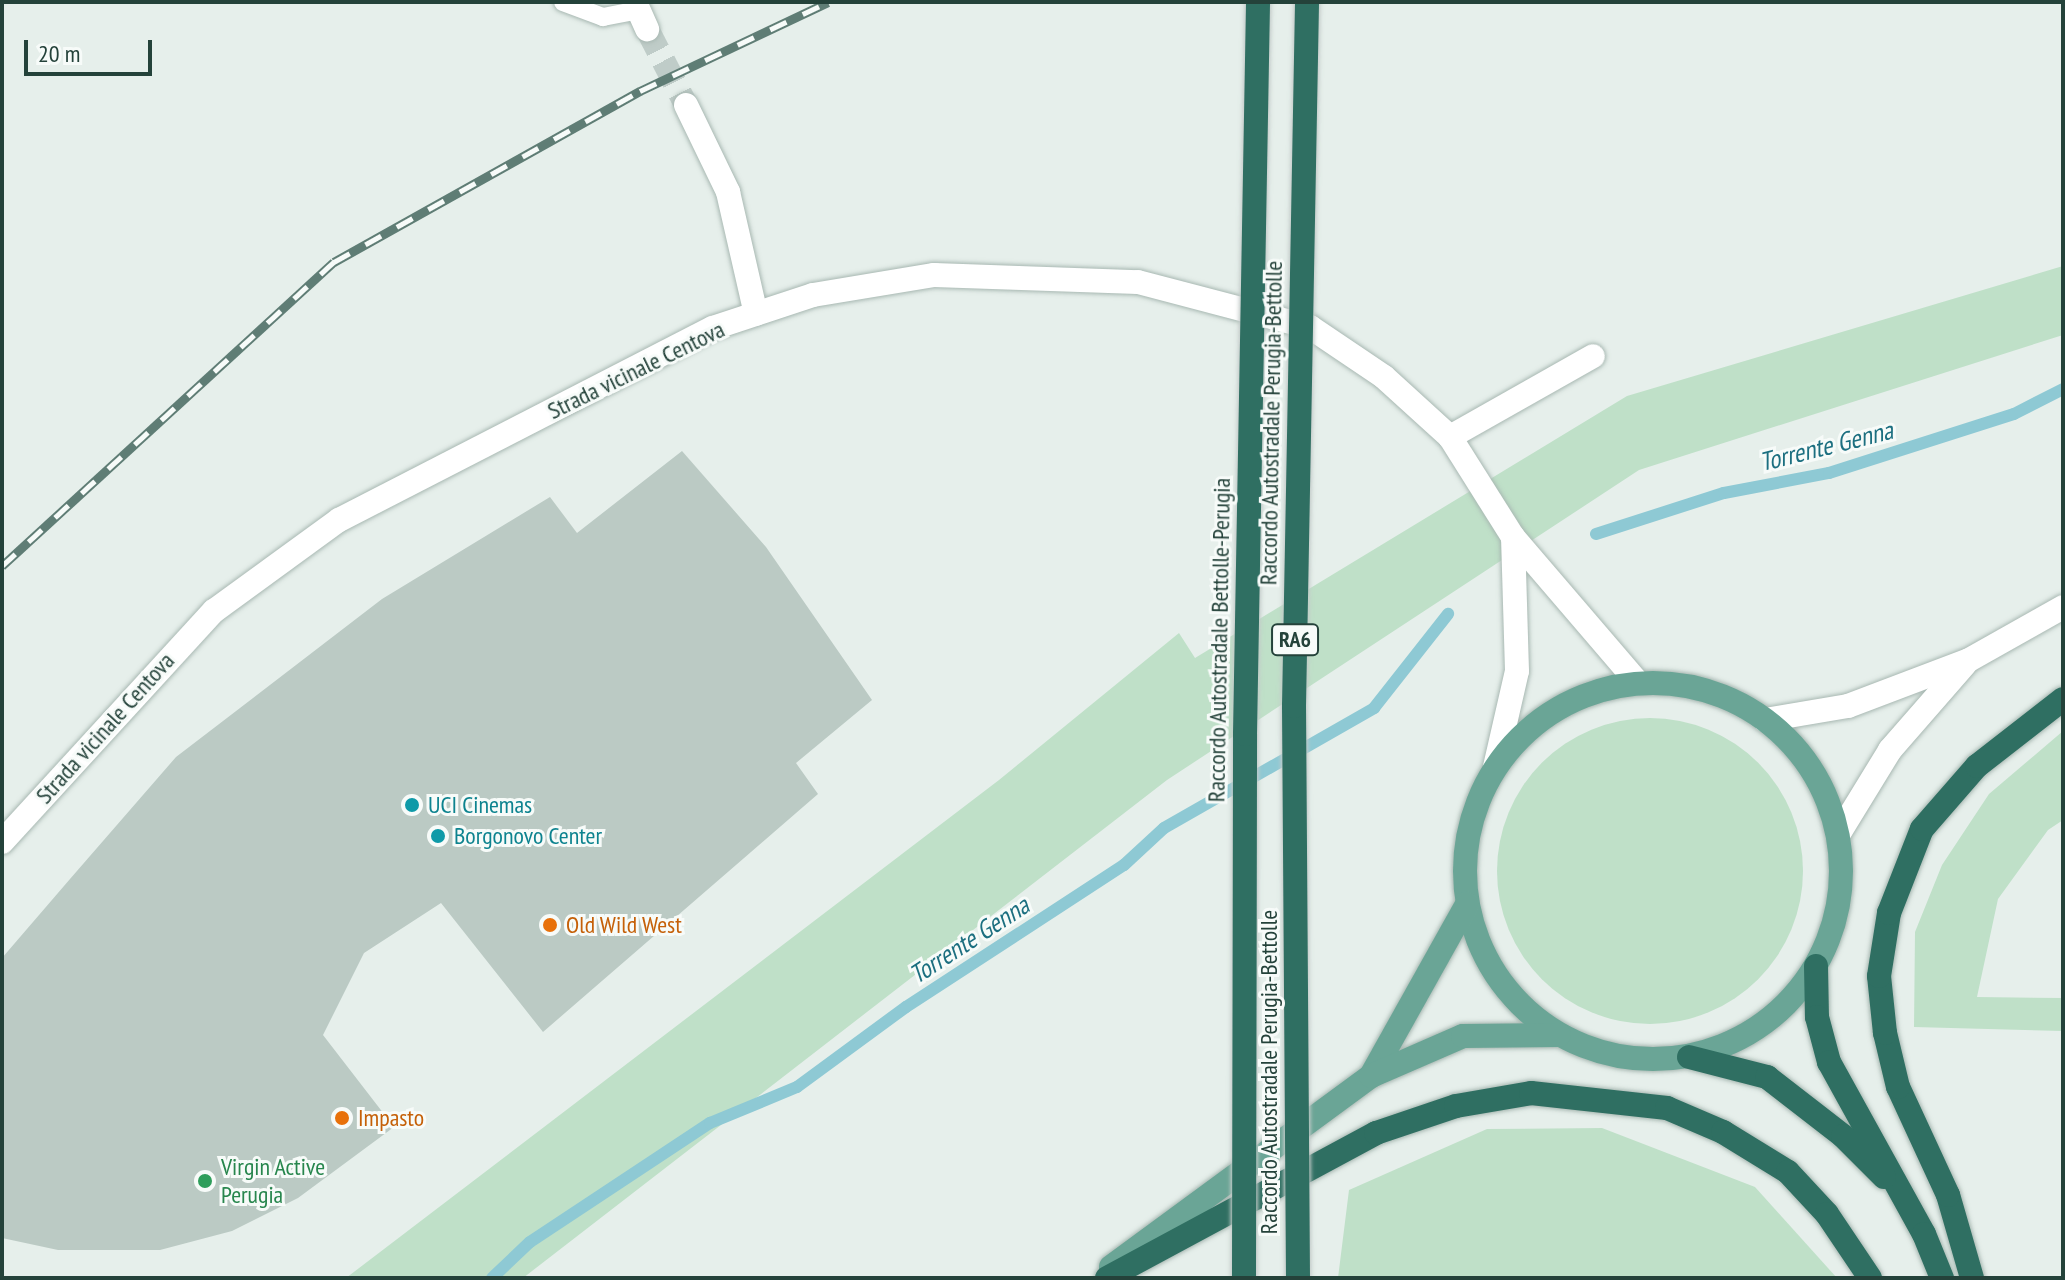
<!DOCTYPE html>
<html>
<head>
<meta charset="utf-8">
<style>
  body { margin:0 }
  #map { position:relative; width:2065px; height:1280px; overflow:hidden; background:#e6efeb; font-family:"PT Sans Narrow",sans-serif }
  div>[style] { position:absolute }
  .green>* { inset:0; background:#bfe0c8 }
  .round { border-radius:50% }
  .stream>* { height:12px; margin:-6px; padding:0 6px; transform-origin:6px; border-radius:6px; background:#8ec9d4 }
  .building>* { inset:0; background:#bbcac4 }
  .street-tunnel>* { height:24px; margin-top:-12px; transform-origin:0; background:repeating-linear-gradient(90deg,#bfccc8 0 24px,transparent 0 36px) }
  .roads { filter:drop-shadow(0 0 2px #a8b8b2) drop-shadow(0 0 2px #a8b8b2) }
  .lane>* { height:18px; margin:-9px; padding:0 9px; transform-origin:9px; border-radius:9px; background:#fff }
  .street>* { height:24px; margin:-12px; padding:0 12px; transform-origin:12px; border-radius:12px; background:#fff }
  .secondary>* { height:24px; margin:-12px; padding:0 12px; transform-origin:12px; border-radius:12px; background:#fff }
  .primary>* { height:24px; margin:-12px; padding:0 12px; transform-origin:12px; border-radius:12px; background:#6aa596 }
  .primary>.ring { margin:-12px; padding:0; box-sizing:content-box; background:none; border:24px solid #6aa596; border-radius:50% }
  .highway>* { height:24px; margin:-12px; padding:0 12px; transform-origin:12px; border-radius:12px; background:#2f6f62 }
  .rail>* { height:9px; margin-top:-4.5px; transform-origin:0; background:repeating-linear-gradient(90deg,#f7fbf9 0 18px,#5f7d75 0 36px); box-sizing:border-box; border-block:2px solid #5f7d75 }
  .bridges { filter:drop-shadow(0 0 2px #c2cac8) drop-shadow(0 0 2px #c2cac8) }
  .highway-bridge>* { height:24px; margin:-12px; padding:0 12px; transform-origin:12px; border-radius:12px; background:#2f6f62 }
  .dots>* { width:22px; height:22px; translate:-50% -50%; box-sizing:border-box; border:4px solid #f7fbf9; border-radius:50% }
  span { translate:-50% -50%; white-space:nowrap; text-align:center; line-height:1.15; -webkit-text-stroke:6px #f7fbf9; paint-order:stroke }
  .shield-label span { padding:2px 6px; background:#f7fbf9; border:2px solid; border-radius:6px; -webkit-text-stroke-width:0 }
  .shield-label { font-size:22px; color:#24423a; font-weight:700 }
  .street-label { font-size:24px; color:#24423a }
  .culture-label { font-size:24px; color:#0d838f }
  .left { translate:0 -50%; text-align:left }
  .food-label { font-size:24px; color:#c56008 }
  .leisure-label { font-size:24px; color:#27864d }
  .water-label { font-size:26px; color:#1c6f80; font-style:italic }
  .frame { position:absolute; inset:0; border:4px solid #24423a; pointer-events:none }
  .scale { position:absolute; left:24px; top:40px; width:128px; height:36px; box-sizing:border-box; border:4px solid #24423a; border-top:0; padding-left:10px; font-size:24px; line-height:28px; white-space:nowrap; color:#24423a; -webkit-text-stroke:6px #f7fbf9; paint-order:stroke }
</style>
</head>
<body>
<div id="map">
  <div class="green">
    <div style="clip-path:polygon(2063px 266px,2063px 335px,1639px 470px,1167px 780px,523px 1278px,346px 1278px,999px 780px,1179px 633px,1195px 658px,1627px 396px)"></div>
    <div class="round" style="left:1497px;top:718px;width:306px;height:306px"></div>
    <div style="clip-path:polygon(2063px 731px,2063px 820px,2048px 830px,1998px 899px,1977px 997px,2063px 998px,2063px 1031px,1914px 1027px,1915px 932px,1942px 865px,1989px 794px)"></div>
    <div style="clip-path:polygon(1602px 1128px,1755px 1187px,1837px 1278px,1338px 1278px,1349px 1190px,1487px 1129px)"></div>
  </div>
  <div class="stream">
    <div style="left:1596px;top:534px;width:134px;rotate:-17.8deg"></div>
    <div style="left:1724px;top:493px;width:107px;rotate:-10.8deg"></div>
    <div style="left:1829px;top:473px;width:194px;rotate:-17.7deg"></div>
    <div style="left:2014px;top:414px;width:55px;rotate:-27deg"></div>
    <div style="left:492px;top:1278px;width:52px;rotate:-43.5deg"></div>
    <div style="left:530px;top:1242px;width:216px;rotate:-33.5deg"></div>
    <div style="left:710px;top:1123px;width:94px;rotate:-22.5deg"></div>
    <div style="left:797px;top:1087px;width:135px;rotate:-36.3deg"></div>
    <div style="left:906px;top:1007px;width:260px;rotate:-33.1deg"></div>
    <div style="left:1124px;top:865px;width:54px;rotate:-42.8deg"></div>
    <div style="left:1164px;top:828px;width:242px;rotate:-29.7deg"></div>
    <div style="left:1374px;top:708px;width:120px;rotate:-51.8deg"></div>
  </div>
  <div class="building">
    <div style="clip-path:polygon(682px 451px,766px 547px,872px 700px,796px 763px,818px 794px,543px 1032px,441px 903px,364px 953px,323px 1035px,394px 1127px,298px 1198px,232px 1231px,160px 1250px,58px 1250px,2px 1238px,2px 958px,70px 879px,176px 757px,382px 599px,550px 497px,577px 533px)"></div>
  </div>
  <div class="street-tunnel">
    <div style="left:647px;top:29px;width:85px;rotate:62.8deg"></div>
  </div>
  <div class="roads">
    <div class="lane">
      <div style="left:563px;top:2px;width:43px;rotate:20.6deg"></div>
      <div style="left:603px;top:17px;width:36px;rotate:-11deg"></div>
    </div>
    <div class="street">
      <div style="left:635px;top:2px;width:30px;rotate:66deg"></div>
      <div style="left:686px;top:105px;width:97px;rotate:64.2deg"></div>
      <div style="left:728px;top:192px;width:125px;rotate:77.1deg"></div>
      <div style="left:1450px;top:437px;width:164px;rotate:-29.5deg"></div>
    </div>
    <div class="secondary">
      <div style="left:1765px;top:720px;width:84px;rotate:-9.6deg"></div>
      <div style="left:1848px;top:706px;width:129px;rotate:-20.8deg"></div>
      <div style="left:1969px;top:660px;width:108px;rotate:-29.4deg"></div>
      <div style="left:1495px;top:767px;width:98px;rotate:-77.1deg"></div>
      <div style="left:1517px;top:671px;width:134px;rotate:-91.7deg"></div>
      <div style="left:1838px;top:835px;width:100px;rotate:-58.5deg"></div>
      <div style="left:1890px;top:750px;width:114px;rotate:-48.9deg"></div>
      <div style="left:2px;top:842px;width:314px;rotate:-47.5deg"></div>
      <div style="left:214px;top:611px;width:155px;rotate:-36.1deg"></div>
      <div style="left:339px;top:520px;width:420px;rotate:-27.2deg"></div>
      <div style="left:713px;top:328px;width:105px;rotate:-18.3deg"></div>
      <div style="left:813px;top:295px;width:123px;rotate:-9.4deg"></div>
      <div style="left:934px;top:275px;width:204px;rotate:2deg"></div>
      <div style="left:1138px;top:282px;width:178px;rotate:14.7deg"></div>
      <div style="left:1310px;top:327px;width:89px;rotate:34deg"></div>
      <div style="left:1384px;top:377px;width:89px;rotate:42.3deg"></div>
      <div style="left:1450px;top:437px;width:118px;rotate:57.8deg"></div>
      <div style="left:1513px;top:537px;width:192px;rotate:49.4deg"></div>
    </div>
    <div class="primary">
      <div class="ring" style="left:1465px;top:683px;width:352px;height:352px"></div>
      <div style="left:1371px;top:1076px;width:197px;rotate:-60.8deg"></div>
      <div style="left:1111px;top:1267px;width:323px;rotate:-36.3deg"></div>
      <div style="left:1371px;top:1076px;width:100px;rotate:-23.5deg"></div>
      <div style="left:1463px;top:1036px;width:96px;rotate:-0.6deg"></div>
    </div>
    <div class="highway">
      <div style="left:1816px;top:966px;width:51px;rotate:88.9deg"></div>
      <div style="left:1817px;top:1017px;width:47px;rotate:75.1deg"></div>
      <div style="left:1829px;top:1062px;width:196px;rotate:61.1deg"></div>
      <div style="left:1924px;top:1234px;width:48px;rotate:67.8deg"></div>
      <div style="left:1689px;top:1057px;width:81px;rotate:14.4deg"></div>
      <div style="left:1767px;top:1077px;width:96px;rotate:37.8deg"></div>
      <div style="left:1843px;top:1136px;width:58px;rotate:45deg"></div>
      <div style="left:1107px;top:1278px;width:306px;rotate:-28.3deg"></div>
      <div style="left:1376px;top:1133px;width:84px;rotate:-18.6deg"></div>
      <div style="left:1456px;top:1106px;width:76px;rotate:-9.8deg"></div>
      <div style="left:1531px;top:1093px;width:137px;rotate:6.3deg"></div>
      <div style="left:1667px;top:1108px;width:61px;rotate:23.2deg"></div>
      <div style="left:1723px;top:1132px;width:76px;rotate:31.6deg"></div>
      <div style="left:1788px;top:1172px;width:57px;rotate:47.1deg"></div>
      <div style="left:1827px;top:1214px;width:77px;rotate:56.1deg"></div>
      <div style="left:1972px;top:1278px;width:86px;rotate:-106.1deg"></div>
      <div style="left:1948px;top:1195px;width:119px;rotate:-114.8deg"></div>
      <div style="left:1898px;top:1087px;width:56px;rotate:-103.5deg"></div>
      <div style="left:1885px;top:1033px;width:57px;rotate:-96deg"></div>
      <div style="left:1879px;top:976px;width:64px;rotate:-81deg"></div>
      <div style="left:1889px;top:913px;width:90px;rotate:-68.6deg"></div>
      <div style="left:1922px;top:829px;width:84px;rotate:-48.9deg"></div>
      <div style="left:1977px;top:766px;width:109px;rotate:-37.9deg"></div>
    </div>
  </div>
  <div class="rail">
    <div style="left:2px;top:566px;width:450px;rotate:-42.5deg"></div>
    <div style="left:334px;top:262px;width:351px;rotate:-29.2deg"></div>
    <div style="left:640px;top:91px;width:208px;rotate:-25.3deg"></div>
  </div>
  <div class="bridges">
    <div class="highway-bridge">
      <div style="left:1244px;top:1278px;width:544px;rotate:-89.89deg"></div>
      <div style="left:1245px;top:734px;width:732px;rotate:-88.98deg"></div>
      <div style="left:1298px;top:1278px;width:572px;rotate:-90.4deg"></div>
      <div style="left:1294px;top:706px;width:704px;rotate:-88.94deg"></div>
    </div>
  </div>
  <div class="dots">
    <div style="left:412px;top:805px;background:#0f9aa8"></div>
    <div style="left:438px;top:836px;background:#0f9aa8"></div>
    <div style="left:550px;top:925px;background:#e8710a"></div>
    <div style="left:342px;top:1118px;background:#e8710a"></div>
    <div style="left:205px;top:1181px;background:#2e9e5b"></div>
  </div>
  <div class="shield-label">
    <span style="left:1295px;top:640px">RA6</span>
  </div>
  <div class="street-label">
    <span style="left:636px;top:370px;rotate:-26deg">Strada vicinale Centova</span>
    <span style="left:1271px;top:423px;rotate:-89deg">Raccordo Autostradale Perugia-Bettolle</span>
    <span style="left:1219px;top:640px;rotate:-89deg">Raccordo Autostradale Bettolle-Perugia</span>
    <span style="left:105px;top:728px;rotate:-48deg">Strada vicinale Centova</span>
    <span style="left:1269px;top:1072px;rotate:-90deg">Raccordo Autostradale Perugia-Bettolle</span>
  </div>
  <div class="culture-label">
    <span class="left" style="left:428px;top:805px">UCI Cinemas</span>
    <span class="left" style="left:454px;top:836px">Borgonovo Center</span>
  </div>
  <div class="food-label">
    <span class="left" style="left:566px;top:925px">Old Wild West</span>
    <span class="left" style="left:358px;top:1118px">Impasto</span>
  </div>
  <div class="leisure-label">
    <span class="left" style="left:221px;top:1181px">Virgin Active<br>Perugia</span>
  </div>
  <div class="water-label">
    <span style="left:1826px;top:446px;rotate:-14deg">Torrente Genna</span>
    <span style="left:969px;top:940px;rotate:-33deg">Torrente Genna</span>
  </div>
  <div class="frame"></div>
  <div class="scale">20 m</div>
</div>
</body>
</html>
